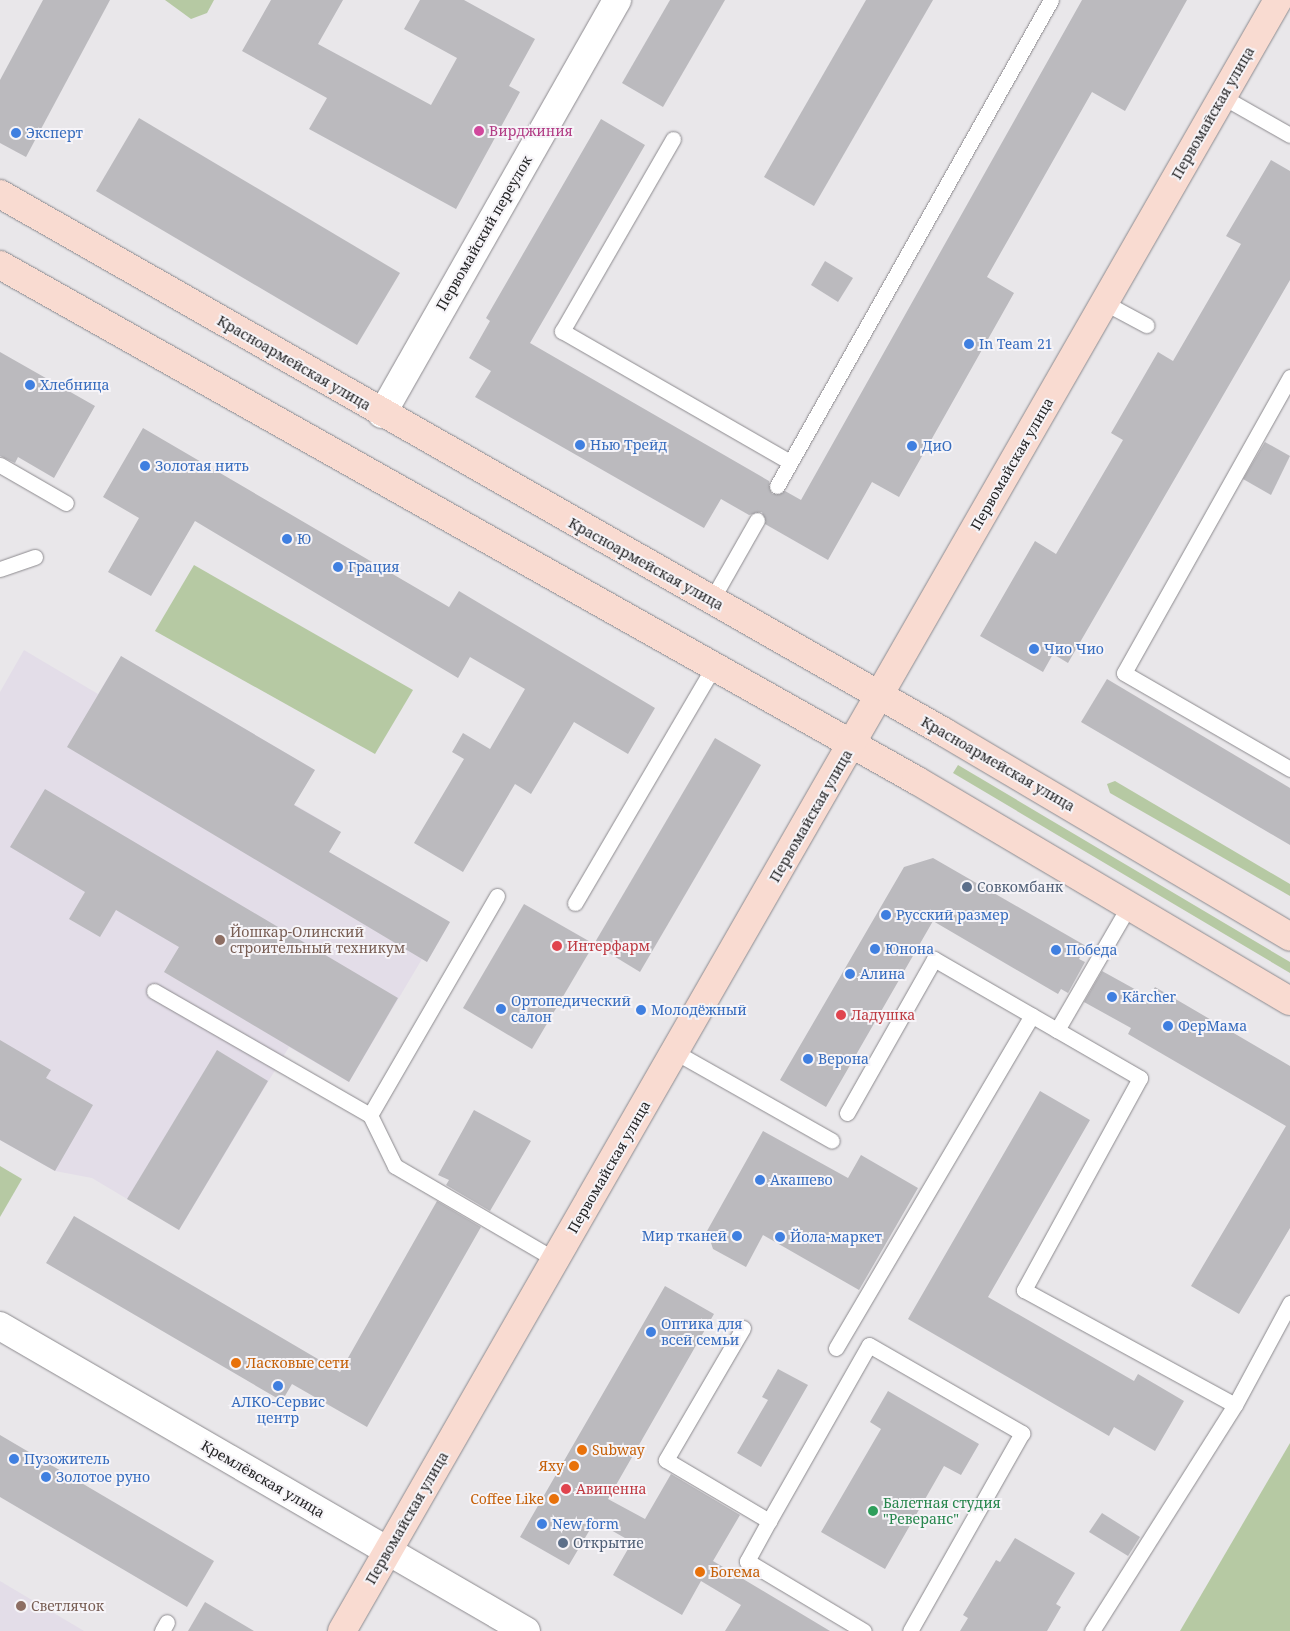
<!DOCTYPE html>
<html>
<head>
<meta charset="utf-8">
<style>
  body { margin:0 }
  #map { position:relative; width:1290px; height:1631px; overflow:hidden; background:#e9e7ea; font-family:"Noto Serif",serif }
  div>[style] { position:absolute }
  .built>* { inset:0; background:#e3dde8 }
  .green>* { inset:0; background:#b6c9a3 }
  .building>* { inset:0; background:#bbbabe }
  .roads { filter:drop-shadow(0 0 1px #8c8a8e) drop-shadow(0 0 1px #8c8a8e) }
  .service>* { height:15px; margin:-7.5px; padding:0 7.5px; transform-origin:7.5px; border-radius:7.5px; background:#fff }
  .minor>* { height:28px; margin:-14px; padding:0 14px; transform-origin:14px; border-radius:14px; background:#fff }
  .tertiary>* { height:28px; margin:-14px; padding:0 14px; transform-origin:14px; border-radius:14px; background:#fff }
  .primary>* { height:28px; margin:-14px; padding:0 14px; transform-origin:14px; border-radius:14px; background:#f9dbd1 }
  .dots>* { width:14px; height:14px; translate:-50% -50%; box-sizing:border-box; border:2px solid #f6f4f8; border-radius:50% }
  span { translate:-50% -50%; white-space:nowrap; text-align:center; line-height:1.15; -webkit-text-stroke:4px #f6f4f8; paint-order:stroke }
  .street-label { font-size:14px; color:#242425 }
  .hotel-label { font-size:14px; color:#b23c85 }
  .left { translate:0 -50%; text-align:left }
  .shop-label { font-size:14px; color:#366cbe }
  .right { translate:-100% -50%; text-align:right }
  .service-label { font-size:14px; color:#4e5e75 }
  .education-label { font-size:14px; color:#785e54 }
  .health-label { font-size:14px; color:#be3a42 }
  .food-label { font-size:14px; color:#c56008 }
  .leisure-label { font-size:14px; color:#27864d }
</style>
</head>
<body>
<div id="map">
  <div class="built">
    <div style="clip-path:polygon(24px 650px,98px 694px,121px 656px,315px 770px,294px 804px,341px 832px,329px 852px,450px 922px,427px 962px,422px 959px,349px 1082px,289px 1047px,179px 1230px,92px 1178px,55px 1171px,0 1140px,0 692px)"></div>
    <div style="clip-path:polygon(0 1581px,84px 1631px,0 1631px)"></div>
  </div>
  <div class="green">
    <div style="clip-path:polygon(165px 0,214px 0,207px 13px,191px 19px)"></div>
    <div style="clip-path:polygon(194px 565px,413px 690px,375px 754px,155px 631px)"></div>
    <div style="clip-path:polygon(958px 765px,1290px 962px,1290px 973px,953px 773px)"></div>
    <div style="clip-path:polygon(1115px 781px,1290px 884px,1290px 896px,1110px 793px,1107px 784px)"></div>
    <div style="clip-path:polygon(0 1166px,22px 1179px,0 1217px)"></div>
    <div style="clip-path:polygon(1290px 1443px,1290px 1631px,1180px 1631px)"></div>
  </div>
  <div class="building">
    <div style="clip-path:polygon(43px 0,110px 0,26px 157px,0 143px,0 80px)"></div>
    <div style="clip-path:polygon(271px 0,343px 0,318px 44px,431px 105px,457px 58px,404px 29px,420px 0,464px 0,535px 39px,509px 86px,520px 92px,456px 209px,309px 129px,327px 98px,242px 51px)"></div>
    <div style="clip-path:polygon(670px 0,725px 0,663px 107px,622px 83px)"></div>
    <div style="clip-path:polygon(866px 0,933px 0,814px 206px,764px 177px)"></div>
    <div style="clip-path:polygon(1082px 0,1187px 0,1125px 111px,1092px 92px,987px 277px,1014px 293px,899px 497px,872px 482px,828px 560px,765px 524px,762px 512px,749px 515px,721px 499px,704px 528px,475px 397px,491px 371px,469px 358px,490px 321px,486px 318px,601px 119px,645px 145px,530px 343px,769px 481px,772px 494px,785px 491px,801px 500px)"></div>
    <div style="clip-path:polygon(139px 118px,400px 273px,357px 345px,96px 191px)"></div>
    <div style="clip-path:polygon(1271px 160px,1290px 171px,1290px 280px,1068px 663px,1053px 654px,1043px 672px,980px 636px,1035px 541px,1056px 554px,1123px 440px,1111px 433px,1158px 352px,1173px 361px,1241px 244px,1226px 236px)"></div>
    <div style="clip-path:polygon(825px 261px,853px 278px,838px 302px,811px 285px)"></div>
    <div style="clip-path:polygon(0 352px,95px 406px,54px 478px,18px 457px,15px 463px,0 456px)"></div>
    <div style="clip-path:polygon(143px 428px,449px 607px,459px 591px,655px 708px,628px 754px,574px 722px,531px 794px,515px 784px,463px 872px,414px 843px,464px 759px,452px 752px,463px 733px,490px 749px,525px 689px,470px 657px,458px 678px,195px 521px,151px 596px,108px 572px,139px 518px,103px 497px)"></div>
    <div style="clip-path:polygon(1265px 442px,1290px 456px,1271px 495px,1243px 479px)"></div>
    <div style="clip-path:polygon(121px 656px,315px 770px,294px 805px,341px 832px,329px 852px,450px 922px,427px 962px,67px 747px)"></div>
    <div style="clip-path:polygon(1107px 679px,1290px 788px,1290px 845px,1081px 722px)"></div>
    <div style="clip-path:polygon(715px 738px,761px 765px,640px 972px,594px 944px)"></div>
    <div style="clip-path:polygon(45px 789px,398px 998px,349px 1082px,164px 972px,179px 947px,116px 910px,100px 937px,69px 919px,85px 892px,10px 847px)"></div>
    <div style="clip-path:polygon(933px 858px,1086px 946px,1079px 959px,1085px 962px,1068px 993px,1061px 989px,1058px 994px,933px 921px,826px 1107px,780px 1080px,904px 867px)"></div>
    <div style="clip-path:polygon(524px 904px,594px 944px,532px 1049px,463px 1008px)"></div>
    <div style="clip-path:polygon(1102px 971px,1149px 997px,1155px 987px,1290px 1066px,1290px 1228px,1239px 1314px,1191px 1286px,1286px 1126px,1128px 1034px,1131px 1028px,1084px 1002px)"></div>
    <div style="clip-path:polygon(0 1040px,51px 1070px,46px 1078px,93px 1105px,55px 1171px,0 1140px)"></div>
    <div style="clip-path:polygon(217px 1050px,268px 1081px,179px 1230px,127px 1199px)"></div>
    <div style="clip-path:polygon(1040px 1091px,1090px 1120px,988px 1297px,1134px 1381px,1138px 1374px,1184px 1401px,1155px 1451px,1114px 1427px,1109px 1436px,908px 1319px)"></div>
    <div style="clip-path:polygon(474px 1110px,531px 1141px,490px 1211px,446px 1185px,449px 1180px,438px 1175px)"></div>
    <div style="clip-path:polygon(763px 1131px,848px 1178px,861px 1155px,918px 1188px,859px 1290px,763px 1235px,746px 1267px,713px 1249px,707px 1231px)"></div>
    <div style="clip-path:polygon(437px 1201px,481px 1227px,367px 1427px,292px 1384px,282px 1401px,46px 1263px,74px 1216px,340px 1372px)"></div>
    <div style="clip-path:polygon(665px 1286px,714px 1314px,608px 1499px,645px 1519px,671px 1474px,740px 1515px,713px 1561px,830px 1631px,725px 1631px,741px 1605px,701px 1581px,682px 1615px,613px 1575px,632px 1542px,595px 1521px,569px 1565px,520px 1537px)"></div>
    <div style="clip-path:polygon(778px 1369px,808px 1385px,761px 1467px,737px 1453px,768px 1400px,762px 1397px)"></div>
    <div style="clip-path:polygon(888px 1391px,979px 1444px,961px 1475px,944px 1466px,885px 1569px,821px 1532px,881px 1429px,870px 1422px)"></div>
    <div style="clip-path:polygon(0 1435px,214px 1561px,187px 1607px,0 1497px)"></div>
    <div style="clip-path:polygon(1102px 1513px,1140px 1537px,1128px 1556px,1089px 1532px)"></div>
    <div style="clip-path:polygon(1015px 1538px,1075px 1573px,1056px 1604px,1061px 1607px,1047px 1631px,960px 1631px,968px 1618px,963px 1615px,996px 1560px,1000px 1562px)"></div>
    <div style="clip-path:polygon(205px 1602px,254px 1631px,188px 1631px)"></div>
  </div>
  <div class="roads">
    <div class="service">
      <div style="left:1223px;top:97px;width:77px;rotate:29.6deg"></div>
      <div style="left:673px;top:139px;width:222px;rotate:120deg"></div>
      <div style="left:562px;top:331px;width:263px;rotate:29.9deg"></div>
      <div style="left:1105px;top:303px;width:47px;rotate:28.2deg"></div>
      <div style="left:1290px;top:377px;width:339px;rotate:119.3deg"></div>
      <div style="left:1124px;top:673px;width:192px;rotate:30deg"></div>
      <div style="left:0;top:465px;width:76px;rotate:29.9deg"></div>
      <div style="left:777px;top:486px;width:558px;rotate:-60.59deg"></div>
      <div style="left:0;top:569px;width:37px;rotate:-19deg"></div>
      <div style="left:711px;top:601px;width:93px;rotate:-60.4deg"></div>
      <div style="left:497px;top:896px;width:253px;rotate:120.1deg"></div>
      <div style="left:370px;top:1115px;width:57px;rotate:63.9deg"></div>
      <div style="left:395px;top:1166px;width:186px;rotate:30.3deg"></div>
      <div style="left:575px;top:903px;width:275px;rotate:-59.6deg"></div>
      <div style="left:154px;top:991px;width:249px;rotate:29.9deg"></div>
      <div style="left:1057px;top:1030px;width:96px;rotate:30deg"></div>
      <div style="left:1140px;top:1078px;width:242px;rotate:118.7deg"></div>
      <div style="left:1024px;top:1290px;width:240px;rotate:28.6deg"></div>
      <div style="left:1235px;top:1405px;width:116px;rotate:-61.7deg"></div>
      <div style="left:675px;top:1052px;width:180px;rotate:29.5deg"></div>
      <div style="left:847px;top:1113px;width:177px;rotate:-60.5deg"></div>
      <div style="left:934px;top:959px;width:142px;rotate:30deg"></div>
      <div style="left:1057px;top:1030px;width:143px;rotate:-59.9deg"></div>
      <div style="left:743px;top:1328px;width:153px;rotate:120.3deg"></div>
      <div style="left:666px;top:1460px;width:120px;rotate:30.6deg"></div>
      <div style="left:769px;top:1521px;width:46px;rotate:118.8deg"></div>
      <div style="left:747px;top:1561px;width:136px;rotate:30.9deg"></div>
      <div style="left:836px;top:1348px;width:386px;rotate:-59.5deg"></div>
      <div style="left:769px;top:1521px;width:202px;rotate:-60.4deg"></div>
      <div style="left:869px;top:1345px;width:177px;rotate:29.9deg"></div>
      <div style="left:1022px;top:1433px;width:227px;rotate:119.5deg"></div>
      <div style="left:162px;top:1631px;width:10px;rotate:-61deg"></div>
      <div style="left:1092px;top:1631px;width:267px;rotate:-57.7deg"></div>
    </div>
    <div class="minor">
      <div style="left:382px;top:414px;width:476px;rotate:-60.4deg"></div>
    </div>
    <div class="tertiary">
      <div style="left:0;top:1326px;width:608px;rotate:30.11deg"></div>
    </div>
    <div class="primary">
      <div style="left:0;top:194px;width:1087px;rotate:29.68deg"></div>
      <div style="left:944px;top:732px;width:402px;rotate:30.6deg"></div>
      <div style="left:0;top:265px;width:1051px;rotate:29.35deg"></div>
      <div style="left:916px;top:780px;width:434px;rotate:30.6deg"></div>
      <div style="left:342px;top:1631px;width:1880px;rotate:-60.15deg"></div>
    </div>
  </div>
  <div class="dots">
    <div style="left:479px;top:131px;background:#d1479c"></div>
    <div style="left:16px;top:133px;background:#3f7fe0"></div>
    <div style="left:969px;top:344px;background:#3f7fe0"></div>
    <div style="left:30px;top:385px;background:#3f7fe0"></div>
    <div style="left:580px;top:445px;background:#3f7fe0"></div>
    <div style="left:912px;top:446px;background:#3f7fe0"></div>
    <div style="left:145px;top:466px;background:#3f7fe0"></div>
    <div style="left:287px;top:539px;background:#3f7fe0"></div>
    <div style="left:338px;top:567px;background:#3f7fe0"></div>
    <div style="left:1034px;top:649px;background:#3f7fe0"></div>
    <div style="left:967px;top:887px;background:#5c6f8a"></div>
    <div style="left:886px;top:915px;background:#3f7fe0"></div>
    <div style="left:220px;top:940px;background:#8d6e63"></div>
    <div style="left:557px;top:946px;background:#e0444e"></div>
    <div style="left:875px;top:949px;background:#3f7fe0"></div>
    <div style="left:1056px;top:950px;background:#3f7fe0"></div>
    <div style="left:850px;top:974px;background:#3f7fe0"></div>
    <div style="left:1112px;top:997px;background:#3f7fe0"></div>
    <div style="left:501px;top:1009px;background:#3f7fe0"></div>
    <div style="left:641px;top:1010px;background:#3f7fe0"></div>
    <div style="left:841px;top:1015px;background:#e0444e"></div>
    <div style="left:1168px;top:1026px;background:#3f7fe0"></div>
    <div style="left:808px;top:1059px;background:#3f7fe0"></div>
    <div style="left:760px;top:1180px;background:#3f7fe0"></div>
    <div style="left:737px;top:1236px;background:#3f7fe0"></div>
    <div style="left:780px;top:1237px;background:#3f7fe0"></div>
    <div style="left:651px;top:1332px;background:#3f7fe0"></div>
    <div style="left:236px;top:1363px;background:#e8710a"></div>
    <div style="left:278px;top:1386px;background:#3f7fe0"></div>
    <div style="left:582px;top:1450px;background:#e8710a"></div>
    <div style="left:14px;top:1459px;background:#3f7fe0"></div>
    <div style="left:574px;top:1466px;background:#e8710a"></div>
    <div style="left:46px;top:1477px;background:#3f7fe0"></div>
    <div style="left:566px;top:1489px;background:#e0444e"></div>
    <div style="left:554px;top:1499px;background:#e8710a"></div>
    <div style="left:873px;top:1511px;background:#2e9e5b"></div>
    <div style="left:542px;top:1524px;background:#3f7fe0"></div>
    <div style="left:563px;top:1543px;background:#5c6f8a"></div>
    <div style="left:700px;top:1572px;background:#e8710a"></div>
    <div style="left:21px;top:1606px;background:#8d6e63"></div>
  </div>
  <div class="street-label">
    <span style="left:1213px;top:113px;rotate:-60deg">Первомайская улица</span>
    <span style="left:484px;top:233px;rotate:-60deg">Первомайский переулок</span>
    <span style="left:294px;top:363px;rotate:30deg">Красноармейская улица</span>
    <span style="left:1012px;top:464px;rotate:-60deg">Первомайская улица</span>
    <span style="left:646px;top:564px;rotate:29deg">Красноармейская улица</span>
    <span style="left:998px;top:764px;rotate:30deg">Красноармейская улица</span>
    <span style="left:811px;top:816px;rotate:-60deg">Первомайская улица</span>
    <span style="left:609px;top:1167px;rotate:-60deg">Первомайская улица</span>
    <span style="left:263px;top:1479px;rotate:30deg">Кремлёвская улица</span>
    <span style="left:407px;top:1518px;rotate:-60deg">Первомайская улица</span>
  </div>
  <div class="hotel-label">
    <span class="left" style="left:489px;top:131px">Вирджиния</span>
  </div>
  <div class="shop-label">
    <span class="left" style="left:26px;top:133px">Эксперт</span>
    <span class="left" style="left:979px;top:344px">In Team 21</span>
    <span class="left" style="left:40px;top:385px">Хлебница</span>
    <span class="left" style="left:590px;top:445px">Нью Трейд</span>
    <span class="left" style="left:922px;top:446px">ДиО</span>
    <span class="left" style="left:155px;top:466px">Золотая нить</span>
    <span class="left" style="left:297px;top:539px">Ю</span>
    <span class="left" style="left:348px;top:567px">Грация</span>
    <span class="left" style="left:1044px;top:649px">Чио Чио</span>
    <span class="left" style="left:896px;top:915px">Русский размер</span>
    <span class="left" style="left:885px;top:949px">Юнона</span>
    <span class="left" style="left:1066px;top:950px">Победа</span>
    <span class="left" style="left:860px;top:974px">Алина</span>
    <span class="left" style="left:1122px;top:997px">Kärcher</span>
    <span class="left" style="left:511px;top:1009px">Ортопедический<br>салон</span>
    <span class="left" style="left:651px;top:1010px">Молодёжный</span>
    <span class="left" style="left:1178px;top:1026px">ФерМама</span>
    <span class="left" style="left:818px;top:1059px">Верона</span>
    <span class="left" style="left:770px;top:1180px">Акашево</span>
    <span class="right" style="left:727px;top:1236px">Мир тканей</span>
    <span class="left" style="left:790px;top:1237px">Йола-маркет</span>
    <span class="left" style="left:661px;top:1332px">Оптика для<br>всей семьи</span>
    <span style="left:278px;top:1410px">АЛКО-Сервис<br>центр</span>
    <span class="left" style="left:24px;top:1459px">Пузожитель</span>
    <span class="left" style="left:56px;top:1477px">Золотое руно</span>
    <span class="left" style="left:552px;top:1524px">New form</span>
  </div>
  <div class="service-label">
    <span class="left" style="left:977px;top:887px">Совкомбанк</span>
    <span class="left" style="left:573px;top:1543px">Открытие</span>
  </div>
  <div class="education-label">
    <span class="left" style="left:230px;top:940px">Йошкар-Олинский<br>строительный техникум</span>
    <span class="left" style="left:31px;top:1606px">Светлячок</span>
  </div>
  <div class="health-label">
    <span class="left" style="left:567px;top:946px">Интерфарм</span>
    <span class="left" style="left:851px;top:1015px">Ладушка</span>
    <span class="left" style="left:576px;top:1489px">Авиценна</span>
  </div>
  <div class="food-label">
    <span class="left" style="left:246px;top:1363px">Ласковые сети</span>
    <span class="left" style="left:592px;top:1450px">Subway</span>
    <span class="right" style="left:564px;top:1466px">Яху</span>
    <span class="right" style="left:544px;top:1499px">Coffee Like</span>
    <span class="left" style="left:710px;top:1572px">Богема</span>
  </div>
  <div class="leisure-label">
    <span class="left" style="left:883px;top:1511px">Балетная студия<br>"Реверанс"</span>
  </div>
</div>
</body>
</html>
